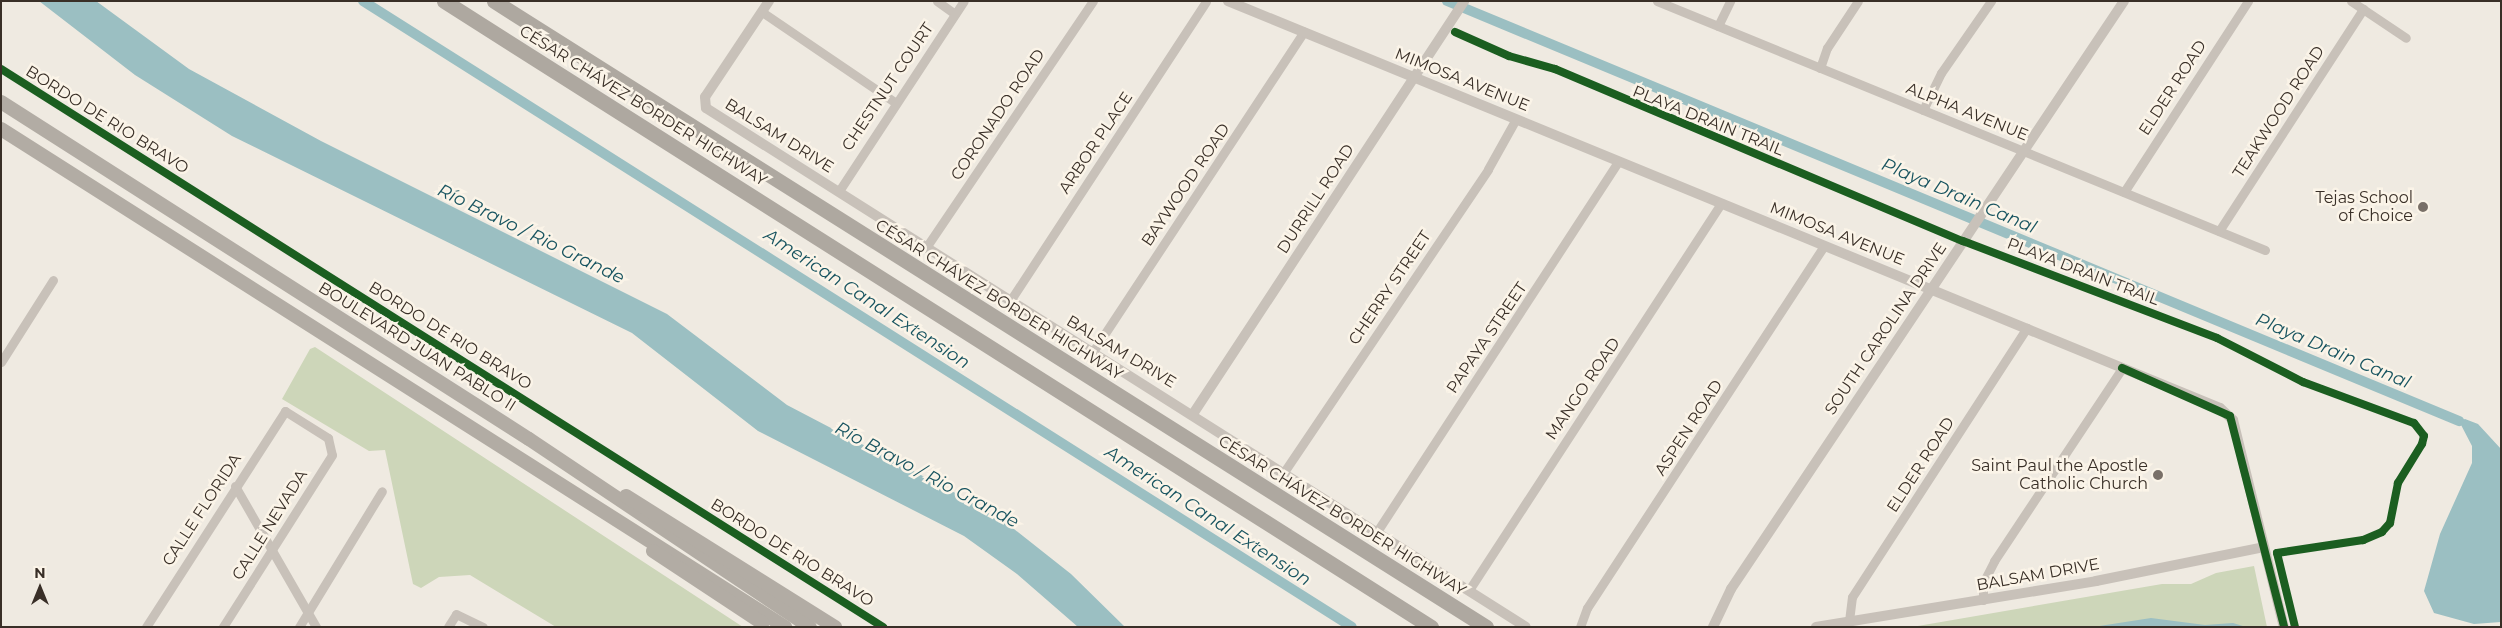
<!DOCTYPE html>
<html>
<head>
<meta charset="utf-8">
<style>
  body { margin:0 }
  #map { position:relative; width:2502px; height:628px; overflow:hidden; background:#efeae1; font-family:Montserrat,sans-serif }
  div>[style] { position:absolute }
  .green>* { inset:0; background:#cdd6b9 }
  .water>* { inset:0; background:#9bbfc2 }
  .canal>* { height:10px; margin:-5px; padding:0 5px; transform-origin:5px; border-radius:5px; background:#9bbfc2 }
  .minor>* { height:9px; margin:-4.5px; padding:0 4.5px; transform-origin:4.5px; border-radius:4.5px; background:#c8c1b9 }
  .tertiary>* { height:10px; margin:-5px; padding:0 5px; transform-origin:5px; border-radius:5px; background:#c8c1b9 }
  .trunk>* { height:14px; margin:-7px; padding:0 7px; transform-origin:7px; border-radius:7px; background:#b2aca4 }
  .motorway>* { height:15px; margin:-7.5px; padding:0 7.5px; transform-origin:7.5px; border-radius:7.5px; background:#aea8a0 }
  .cycleway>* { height:8px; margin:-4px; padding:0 4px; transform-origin:4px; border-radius:4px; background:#1b5e20 }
  .dots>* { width:14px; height:14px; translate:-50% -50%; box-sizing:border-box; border:2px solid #fbf4e8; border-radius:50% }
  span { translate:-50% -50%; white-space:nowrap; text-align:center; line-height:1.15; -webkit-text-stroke:5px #fbf4e8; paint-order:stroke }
  .street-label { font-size:16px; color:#392f27 }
  .poi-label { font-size:16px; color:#392f27 }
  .right { translate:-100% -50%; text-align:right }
  .water-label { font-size:18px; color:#185460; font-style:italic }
  .frame { position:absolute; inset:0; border:2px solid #392f27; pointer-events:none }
  .north { position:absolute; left:15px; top:563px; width:50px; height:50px; -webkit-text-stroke:4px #fbf4e8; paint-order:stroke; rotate:0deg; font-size:14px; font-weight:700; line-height:20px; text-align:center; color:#392f27 }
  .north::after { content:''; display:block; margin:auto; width:18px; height:22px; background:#392f27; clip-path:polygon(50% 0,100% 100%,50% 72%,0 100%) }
</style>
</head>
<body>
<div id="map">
  <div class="green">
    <div style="clip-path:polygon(315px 347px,743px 627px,556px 627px,470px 575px,439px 577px,421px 588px,413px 584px,385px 450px,369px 451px,282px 399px,310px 349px)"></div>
    <div style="clip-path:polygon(2254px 566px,2267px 627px,1912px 627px,2162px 584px,2191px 584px,2216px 573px)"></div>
  </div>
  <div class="water">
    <div style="clip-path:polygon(39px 1px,96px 1px,189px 69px,321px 141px,667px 314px,787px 405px,961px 496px,1014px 529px,1071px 574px,1125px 627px,1078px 627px,1017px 574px,964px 536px,758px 431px,632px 333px,232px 136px,135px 75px)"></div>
    <div style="clip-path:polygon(2465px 419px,2478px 424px,2501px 449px,2501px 622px,2474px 624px,2434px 613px,2424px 591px,2440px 534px,2472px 463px,2472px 446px,2459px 421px)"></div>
    <div style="clip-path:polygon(2151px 618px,2205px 625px,2233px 623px,2246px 627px,2093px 627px)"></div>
  </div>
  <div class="canal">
    <div style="left:363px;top:1px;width:1170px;rotate:32.33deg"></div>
    <div style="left:1447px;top:1px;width:1096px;rotate:22.54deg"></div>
  </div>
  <div class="minor">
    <div style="left:937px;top:1px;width:22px;rotate:36deg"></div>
    <div style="left:1657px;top:1px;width:657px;rotate:22.27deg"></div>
    <div style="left:2351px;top:1px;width:66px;rotate:33.9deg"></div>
    <div style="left:762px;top:12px;width:162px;rotate:34.2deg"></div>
    <div style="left:1718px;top:26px;width:28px;rotate:-64deg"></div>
    <div style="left:1820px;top:68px;width:21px;rotate:-71deg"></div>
    <div style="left:1827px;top:48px;width:56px;rotate:-56.6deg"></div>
    <div style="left:1923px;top:110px;width:41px;rotate:-64.1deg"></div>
    <div style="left:1941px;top:73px;width:88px;rotate:-55.2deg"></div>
    <div style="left:839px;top:191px;width:227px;rotate:-56.7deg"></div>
    <div style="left:2124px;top:192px;width:228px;rotate:-57deg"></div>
    <div style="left:2219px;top:231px;width:265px;rotate:-57deg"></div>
    <div style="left:927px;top:246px;width:296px;rotate:-55.9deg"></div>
    <div style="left:1010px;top:301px;width:358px;rotate:-56.8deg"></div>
    <div style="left:1092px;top:353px;width:385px;rotate:-56.6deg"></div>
    <div style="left:1px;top:362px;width:97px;rotate:-57.6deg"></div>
    <div style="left:1284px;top:472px;width:365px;rotate:-56deg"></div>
    <div style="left:1488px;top:169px;width:57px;rotate:-60.8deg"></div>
    <div style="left:235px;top:486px;width:163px;rotate:60.1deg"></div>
    <div style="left:1378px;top:530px;width:439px;rotate:-56.9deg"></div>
    <div style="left:1469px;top:590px;width:462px;rotate:-56.9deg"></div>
    <div style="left:1983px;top:600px;width:17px;rotate:-90deg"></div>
    <div style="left:1983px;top:583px;width:25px;rotate:-63deg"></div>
    <div style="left:1994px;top:561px;width:232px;rotate:-56.4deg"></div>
    <div style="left:1849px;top:621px;width:24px;rotate:-83deg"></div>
    <div style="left:1852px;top:597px;width:321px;rotate:-57deg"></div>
    <div style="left:146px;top:627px;width:257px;rotate:-57.2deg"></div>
    <div style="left:285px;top:411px;width:51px;rotate:32.1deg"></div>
    <div style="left:328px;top:438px;width:17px;rotate:77deg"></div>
    <div style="left:332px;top:455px;width:204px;rotate:122.4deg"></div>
    <div style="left:299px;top:627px;width:159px;rotate:-58.6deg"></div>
    <div style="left:448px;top:627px;width:15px;rotate:-58deg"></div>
    <div style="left:456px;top:614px;width:30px;rotate:26deg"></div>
    <div style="left:1580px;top:627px;width:20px;rotate:-70deg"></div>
    <div style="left:1587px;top:608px;width:433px;rotate:-56.8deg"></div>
  </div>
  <div class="tertiary">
    <div style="left:769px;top:1px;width:115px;rotate:123.7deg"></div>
    <div style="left:705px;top:97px;width:11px;rotate:85deg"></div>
    <div style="left:706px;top:108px;width:970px;rotate:32.33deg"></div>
    <div style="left:1228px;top:1px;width:1072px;rotate:22.31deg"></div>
    <div style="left:2220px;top:408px;width:18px;rotate:43deg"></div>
    <div style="left:2233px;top:420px;width:213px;rotate:76.2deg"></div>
    <div style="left:1193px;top:414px;width:494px;rotate:-56.7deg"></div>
    <div style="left:1713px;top:627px;width:42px;rotate:-64.7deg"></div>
    <div style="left:1731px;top:589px;width:707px;rotate:-56.24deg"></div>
    <div style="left:1816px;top:627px;width:284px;rotate:-9.3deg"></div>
    <div style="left:2096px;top:581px;width:171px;rotate:-11.4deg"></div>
  </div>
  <div class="trunk">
    <div style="left:1px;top:102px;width:626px;rotate:32.55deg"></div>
    <div style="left:529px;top:439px;width:338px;rotate:33.8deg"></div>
    <div style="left:1px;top:129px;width:929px;rotate:32.42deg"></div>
    <div style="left:626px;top:496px;width:247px;rotate:32.1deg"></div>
    <div style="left:653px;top:551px;width:131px;rotate:33.4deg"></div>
  </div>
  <div class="motorway">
    <div style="left:444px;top:1px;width:1169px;rotate:32.38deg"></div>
    <div style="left:494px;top:1px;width:1173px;rotate:32.25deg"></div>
  </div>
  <div class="cycleway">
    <div style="left:1455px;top:32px;width:59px;rotate:24deg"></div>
    <div style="left:1509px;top:56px;width:48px;rotate:15.8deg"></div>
    <div style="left:1555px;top:69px;width:443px;rotate:22.9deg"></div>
    <div style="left:1963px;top:241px;width:272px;rotate:20.9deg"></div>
    <div style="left:2217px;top:338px;width:97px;rotate:27.1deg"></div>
    <div style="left:2303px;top:382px;width:118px;rotate:20.3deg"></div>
    <div style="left:2414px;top:423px;width:16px;rotate:52deg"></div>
    <div style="left:2424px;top:436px;width:8px;rotate:104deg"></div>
    <div style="left:2422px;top:444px;width:46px;rotate:121.6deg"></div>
    <div style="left:2398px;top:483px;width:41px;rotate:101.3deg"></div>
    <div style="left:2390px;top:523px;width:12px;rotate:132deg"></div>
    <div style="left:2382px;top:532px;width:21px;rotate:157deg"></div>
    <div style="left:2363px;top:540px;width:87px;rotate:171.4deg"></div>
    <div style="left:2277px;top:553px;width:76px;rotate:76.3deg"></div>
    <div style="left:1px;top:69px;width:1044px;rotate:32.32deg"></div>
    <div style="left:2122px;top:368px;width:118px;rotate:24deg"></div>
    <div style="left:2230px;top:416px;width:218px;rotate:75.6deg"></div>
  </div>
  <div class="dots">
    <div style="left:2423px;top:207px;background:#797068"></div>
    <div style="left:2158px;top:475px;background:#797068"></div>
  </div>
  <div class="street-label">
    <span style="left:1462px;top:80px;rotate:22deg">MIMOSA AVENUE</span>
    <span style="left:888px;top:87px;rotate:-56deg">CHESTNUT COURT</span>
    <span style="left:2173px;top:88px;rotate:-57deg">ELDER ROAD</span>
    <span style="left:643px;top:106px;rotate:32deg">CÉSAR CHÁVEZ BORDER HIGHWAY</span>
    <span style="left:1967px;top:112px;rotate:22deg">ALPHA AVENUE</span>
    <span style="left:2279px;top:112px;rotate:-57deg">TEAKWOOD ROAD</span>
    <span style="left:998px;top:115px;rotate:-56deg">CORONADO ROAD</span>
    <span style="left:107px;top:120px;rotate:32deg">BORDO DE RIO BRAVO</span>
    <span style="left:1708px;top:121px;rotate:22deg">PLAYA DRAIN TRAIL</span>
    <span style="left:779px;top:136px;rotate:32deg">BALSAM DRIVE</span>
    <span style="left:1096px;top:143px;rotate:-56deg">ARBOR PLACE</span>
    <span style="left:1186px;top:185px;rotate:-56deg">BAYWOOD ROAD</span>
    <span style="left:1316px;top:199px;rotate:-57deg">DURRILL ROAD</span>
    <span style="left:1837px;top:234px;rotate:22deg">MIMOSA AVENUE</span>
    <span style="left:2083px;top:272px;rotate:21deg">PLAYA DRAIN TRAIL</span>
    <span style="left:1390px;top:288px;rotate:-56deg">CHERRY STREET</span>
    <span style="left:999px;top:300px;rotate:32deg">CÉSAR CHÁVEZ BORDER HIGHWAY</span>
    <span style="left:1886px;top:329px;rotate:-56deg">SOUTH CAROLINA DRIVE</span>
    <span style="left:450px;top:336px;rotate:32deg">BORDO DE RIO BRAVO</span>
    <span style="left:1487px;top:338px;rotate:-56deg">PAPAYA STREET</span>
    <span style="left:417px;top:347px;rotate:32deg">BOULEVARD JUAN PABLO II</span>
    <span style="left:1121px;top:352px;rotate:31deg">BALSAM DRIVE</span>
    <span style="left:1583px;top:389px;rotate:-56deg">MANGO ROAD</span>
    <span style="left:1689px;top:428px;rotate:-57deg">ASPEN ROAD</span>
    <span style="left:1921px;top:465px;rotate:-57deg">ELDER ROAD</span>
    <span style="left:202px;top:510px;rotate:-57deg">CALLE FLORIDA</span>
    <span style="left:1342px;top:516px;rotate:32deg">CÉSAR CHÁVEZ BORDER HIGHWAY</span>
    <span style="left:270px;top:525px;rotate:-58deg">CALLE NEVADA</span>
    <span style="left:792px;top:553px;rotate:32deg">BORDO DE RIO BRAVO</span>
    <span style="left:2038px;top:575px;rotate:-10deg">BALSAM DRIVE</span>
  </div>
  <div class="poi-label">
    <span class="right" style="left:2413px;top:207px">Tejas School<br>of Choice</span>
    <span class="right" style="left:2148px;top:475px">Saint Paul the Apostle<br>Catholic Church</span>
  </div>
  <div class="water-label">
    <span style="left:1959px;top:196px;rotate:23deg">Playa Drain Canal</span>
    <span style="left:531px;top:234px;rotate:26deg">Río Bravo / Rio Grande</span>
    <span style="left:867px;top:299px;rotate:33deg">American Canal Extension</span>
    <span style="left:2333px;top:351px;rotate:23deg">Playa Drain Canal</span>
    <span style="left:927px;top:475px;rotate:28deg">Río Bravo / Rio Grande</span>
    <span style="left:1208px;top:516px;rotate:33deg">American Canal Extension</span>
  </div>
  <div class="frame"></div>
  <div class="north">N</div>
</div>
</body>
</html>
